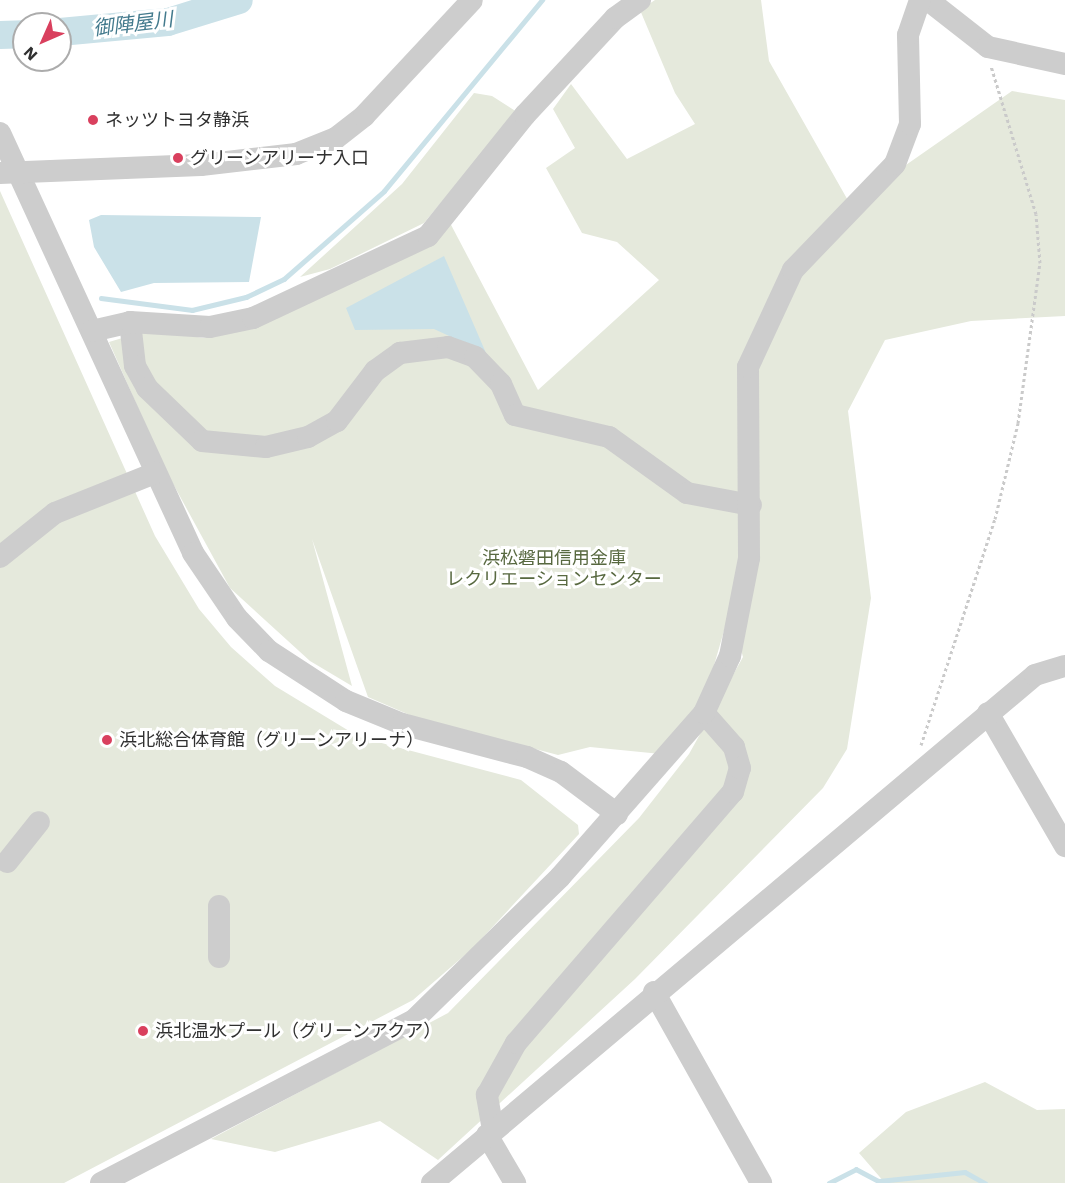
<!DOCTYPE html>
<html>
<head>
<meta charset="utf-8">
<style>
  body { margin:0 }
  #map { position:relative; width:1065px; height:1183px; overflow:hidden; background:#fff; font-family:"Work Sans","Noto Sans JP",sans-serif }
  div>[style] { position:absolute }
  .green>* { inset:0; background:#e5e9dc }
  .water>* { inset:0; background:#cae1e8 }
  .stream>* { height:4.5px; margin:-2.25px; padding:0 2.25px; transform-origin:2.25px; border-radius:2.25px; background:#cae1e8 }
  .river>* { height:28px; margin:-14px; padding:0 14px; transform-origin:14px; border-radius:14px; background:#cae1e8 }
  .path>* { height:3px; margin-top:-1.5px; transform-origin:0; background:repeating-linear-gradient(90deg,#cacaca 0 3px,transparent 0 6px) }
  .minor>* { height:22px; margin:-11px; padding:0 11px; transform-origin:11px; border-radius:11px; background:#cdcdcd }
  .dots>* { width:16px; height:16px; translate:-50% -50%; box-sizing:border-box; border:3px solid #fff; border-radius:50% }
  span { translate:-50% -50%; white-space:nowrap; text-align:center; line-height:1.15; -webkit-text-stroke:6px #fff; paint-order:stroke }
  .poi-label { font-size:18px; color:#303030 }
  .left { translate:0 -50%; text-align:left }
  .park-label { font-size:18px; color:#586940 }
  .water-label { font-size:20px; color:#437a8d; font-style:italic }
  .north { position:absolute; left:12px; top:12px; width:60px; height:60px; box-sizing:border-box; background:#fff; border:2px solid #acacac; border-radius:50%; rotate:225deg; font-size:16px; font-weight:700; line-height:24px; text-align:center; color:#303030 }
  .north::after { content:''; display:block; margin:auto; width:21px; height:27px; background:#d9405e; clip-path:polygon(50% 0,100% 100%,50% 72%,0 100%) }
</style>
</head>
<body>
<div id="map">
  <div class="green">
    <div style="clip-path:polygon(655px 0,761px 0,769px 61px,850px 204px,1012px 91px,1065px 100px,1065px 316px,971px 321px,885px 340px,848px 411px,871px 598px,847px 749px,823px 788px,635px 979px,438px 1160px,380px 1121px,275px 1152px,211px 1139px,448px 1013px,639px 818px,689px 754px,743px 657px,730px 610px,706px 693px,661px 754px,590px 747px,558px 755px,412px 716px,368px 697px,312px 539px,352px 686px,310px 661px,230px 588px,165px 469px,109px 342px,149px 330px,204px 338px,449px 221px,538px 390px,659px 280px,617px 242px,582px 233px,546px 168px,575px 148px,553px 109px,571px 84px,627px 159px,695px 124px,675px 93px,640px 10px)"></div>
    <div style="clip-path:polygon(474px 93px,492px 96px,517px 112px,424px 223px,330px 269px,300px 277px,402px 184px)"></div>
    <div style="clip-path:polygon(0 191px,155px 536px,199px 609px,231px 647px,275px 686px,359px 737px,521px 780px,578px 825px,579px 834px,473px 948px,413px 1000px,64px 1183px,0 1183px)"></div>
    <div style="clip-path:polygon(985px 1082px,1037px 1110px,1065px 1109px,1065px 1183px,885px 1183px,859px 1153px,906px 1112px)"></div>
  </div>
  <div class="water">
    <div style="clip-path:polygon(101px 215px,261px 217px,249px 282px,154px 283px,121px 292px,94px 247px,89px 220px)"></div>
    <div style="clip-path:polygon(444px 256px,486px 353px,434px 329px,355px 330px,346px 308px)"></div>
  </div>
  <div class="stream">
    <div style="left:101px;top:298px;width:92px;rotate:7.5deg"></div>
    <div style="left:192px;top:310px;width:56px;rotate:-13.5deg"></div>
    <div style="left:246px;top:297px;width:42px;rotate:-25.3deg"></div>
    <div style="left:284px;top:279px;width:133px;rotate:-41.3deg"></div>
    <div style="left:384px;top:191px;width:248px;rotate:-50.4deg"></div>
    <div style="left:829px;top:1183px;width:30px;rotate:-27deg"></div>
    <div style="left:856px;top:1169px;width:26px;rotate:28deg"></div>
    <div style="left:879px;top:1181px;width:86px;rotate:-6deg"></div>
    <div style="left:965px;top:1172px;width:23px;rotate:29deg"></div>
  </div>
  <div class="river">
    <div style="left:60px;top:32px;width:108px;rotate:-5.3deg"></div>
    <div style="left:168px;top:22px;width:74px;rotate:-17.2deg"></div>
    <div style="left:0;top:35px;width:24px;rotate:-2deg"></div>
  </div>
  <div class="path">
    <div style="left:921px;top:745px;width:238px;rotate:-71.9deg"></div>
    <div style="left:995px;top:519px;width:99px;rotate:-76.5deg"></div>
    <div style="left:1018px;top:423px;width:162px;rotate:-82.2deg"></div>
    <div style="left:1040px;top:263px;width:49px;rotate:-94.7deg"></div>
    <div style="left:1036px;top:214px;width:155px;rotate:-106.9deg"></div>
  </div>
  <div class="minor">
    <div style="left:928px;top:0;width:76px;rotate:38.1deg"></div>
    <div style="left:988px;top:47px;width:79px;rotate:12.4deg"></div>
    <div style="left:0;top:133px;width:462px;rotate:65.3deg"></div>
    <div style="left:193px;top:553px;width:78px;rotate:55.9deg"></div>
    <div style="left:237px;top:618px;width:46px;rotate:45.9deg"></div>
    <div style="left:269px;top:651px;width:92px;rotate:33deg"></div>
    <div style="left:346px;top:701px;width:61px;rotate:22.3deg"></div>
    <div style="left:402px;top:724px;width:129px;rotate:14.8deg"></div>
    <div style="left:527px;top:757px;width:37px;rotate:24deg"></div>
    <div style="left:561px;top:772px;width:70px;rotate:36.9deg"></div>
    <div style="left:0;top:173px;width:201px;rotate:-2.3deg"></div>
    <div style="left:201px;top:165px;width:96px;rotate:-6.6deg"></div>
    <div style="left:296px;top:154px;width:43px;rotate:-21.8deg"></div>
    <div style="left:336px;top:138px;width:36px;rotate:-38deg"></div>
    <div style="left:364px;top:116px;width:158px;rotate:-47deg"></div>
    <div style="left:130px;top:322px;width:44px;rotate:83.5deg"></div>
    <div style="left:135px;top:366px;width:25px;rotate:61deg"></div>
    <div style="left:147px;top:388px;width:76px;rotate:43.9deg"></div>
    <div style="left:202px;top:441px;width:64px;rotate:5.4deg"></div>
    <div style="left:266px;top:447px;width:43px;rotate:-13.4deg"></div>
    <div style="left:308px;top:437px;width:33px;rotate:-29deg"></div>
    <div style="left:337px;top:421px;width:63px;rotate:-52.8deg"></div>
    <div style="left:375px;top:371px;width:31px;rotate:-36deg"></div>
    <div style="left:400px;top:353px;width:48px;rotate:-7.1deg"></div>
    <div style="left:448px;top:347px;width:29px;rotate:20deg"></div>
    <div style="left:475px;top:357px;width:37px;rotate:46deg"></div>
    <div style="left:501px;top:384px;width:34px;rotate:66deg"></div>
    <div style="left:515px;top:415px;width:97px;rotate:13.2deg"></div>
    <div style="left:609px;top:437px;width:96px;rotate:35.7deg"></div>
    <div style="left:687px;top:493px;width:65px;rotate:10.6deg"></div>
    <div style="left:92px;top:331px;width:39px;rotate:-13deg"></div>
    <div style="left:130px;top:322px;width:80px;rotate:3.6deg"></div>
    <div style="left:210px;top:327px;width:44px;rotate:-11.8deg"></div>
    <div style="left:253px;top:318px;width:193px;rotate:-25.1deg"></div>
    <div style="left:428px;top:236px;width:155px;rotate:-51.3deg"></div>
    <div style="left:525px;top:115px;width:132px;rotate:-47.1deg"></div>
    <div style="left:615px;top:18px;width:31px;rotate:-36deg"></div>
    <div style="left:0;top:557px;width:70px;rotate:-38.7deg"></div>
    <div style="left:55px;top:513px;width:108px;rotate:-21.8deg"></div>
    <div style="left:988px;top:713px;width:154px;rotate:59.9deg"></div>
    <div style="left:7px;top:862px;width:51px;rotate:-51.3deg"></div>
    <div style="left:219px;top:957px;width:51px;rotate:-90deg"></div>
    <div style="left:654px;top:992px;width:219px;rotate:60.7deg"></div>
    <div style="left:493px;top:1130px;width:36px;rotate:-100deg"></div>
    <div style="left:487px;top:1095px;width:60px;rotate:-60.9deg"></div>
    <div style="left:516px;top:1043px;width:332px;rotate:-49.2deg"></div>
    <div style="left:733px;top:792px;width:25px;rotate:-74deg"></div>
    <div style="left:740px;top:768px;width:22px;rotate:-106deg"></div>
    <div style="left:734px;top:747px;width:45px;rotate:-131.4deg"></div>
    <div style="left:487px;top:1135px;width:56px;rotate:59.7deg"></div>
    <div style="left:101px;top:1183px;width:353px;rotate:-27.5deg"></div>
    <div style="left:414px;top:1020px;width:204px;rotate:-44.4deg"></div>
    <div style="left:560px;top:877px;width:218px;rotate:-48.7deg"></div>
    <div style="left:704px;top:713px;width:63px;rotate:-65.5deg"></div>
    <div style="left:730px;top:656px;width:100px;rotate:-79deg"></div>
    <div style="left:749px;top:558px;width:191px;rotate:-90.3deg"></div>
    <div style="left:748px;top:367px;width:107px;rotate:-65.1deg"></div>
    <div style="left:793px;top:270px;width:147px;rotate:-46.1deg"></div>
    <div style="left:895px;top:164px;width:43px;rotate:-69.4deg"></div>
    <div style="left:910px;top:124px;width:89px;rotate:-91.3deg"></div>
    <div style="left:908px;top:35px;width:37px;rotate:-71deg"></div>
    <div style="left:432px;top:1183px;width:788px;rotate:-40.11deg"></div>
    <div style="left:1035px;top:675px;width:31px;rotate:-17deg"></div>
  </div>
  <div class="dots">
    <div style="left:93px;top:120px;background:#d9405e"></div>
    <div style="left:178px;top:158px;background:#d9405e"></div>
    <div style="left:107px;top:740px;background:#d9405e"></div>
    <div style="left:143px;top:1031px;background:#d9405e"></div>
  </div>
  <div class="poi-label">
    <span class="left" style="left:105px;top:120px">ネッツトヨタ静浜</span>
    <span class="left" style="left:190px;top:158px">グリーンアリーナ入口</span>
    <span class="left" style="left:119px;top:740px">浜北総合体育館（グリーンアリーナ）</span>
    <span class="left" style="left:155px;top:1031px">浜北温水プール（グリーンアクア）</span>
  </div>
  <div class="park-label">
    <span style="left:554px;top:569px">浜松磐田信用金庫<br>レクリエーションセンター</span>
  </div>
  <div class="water-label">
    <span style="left:133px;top:24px;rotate:-7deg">御陣屋川</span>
  </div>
  <div class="north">N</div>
</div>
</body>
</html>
